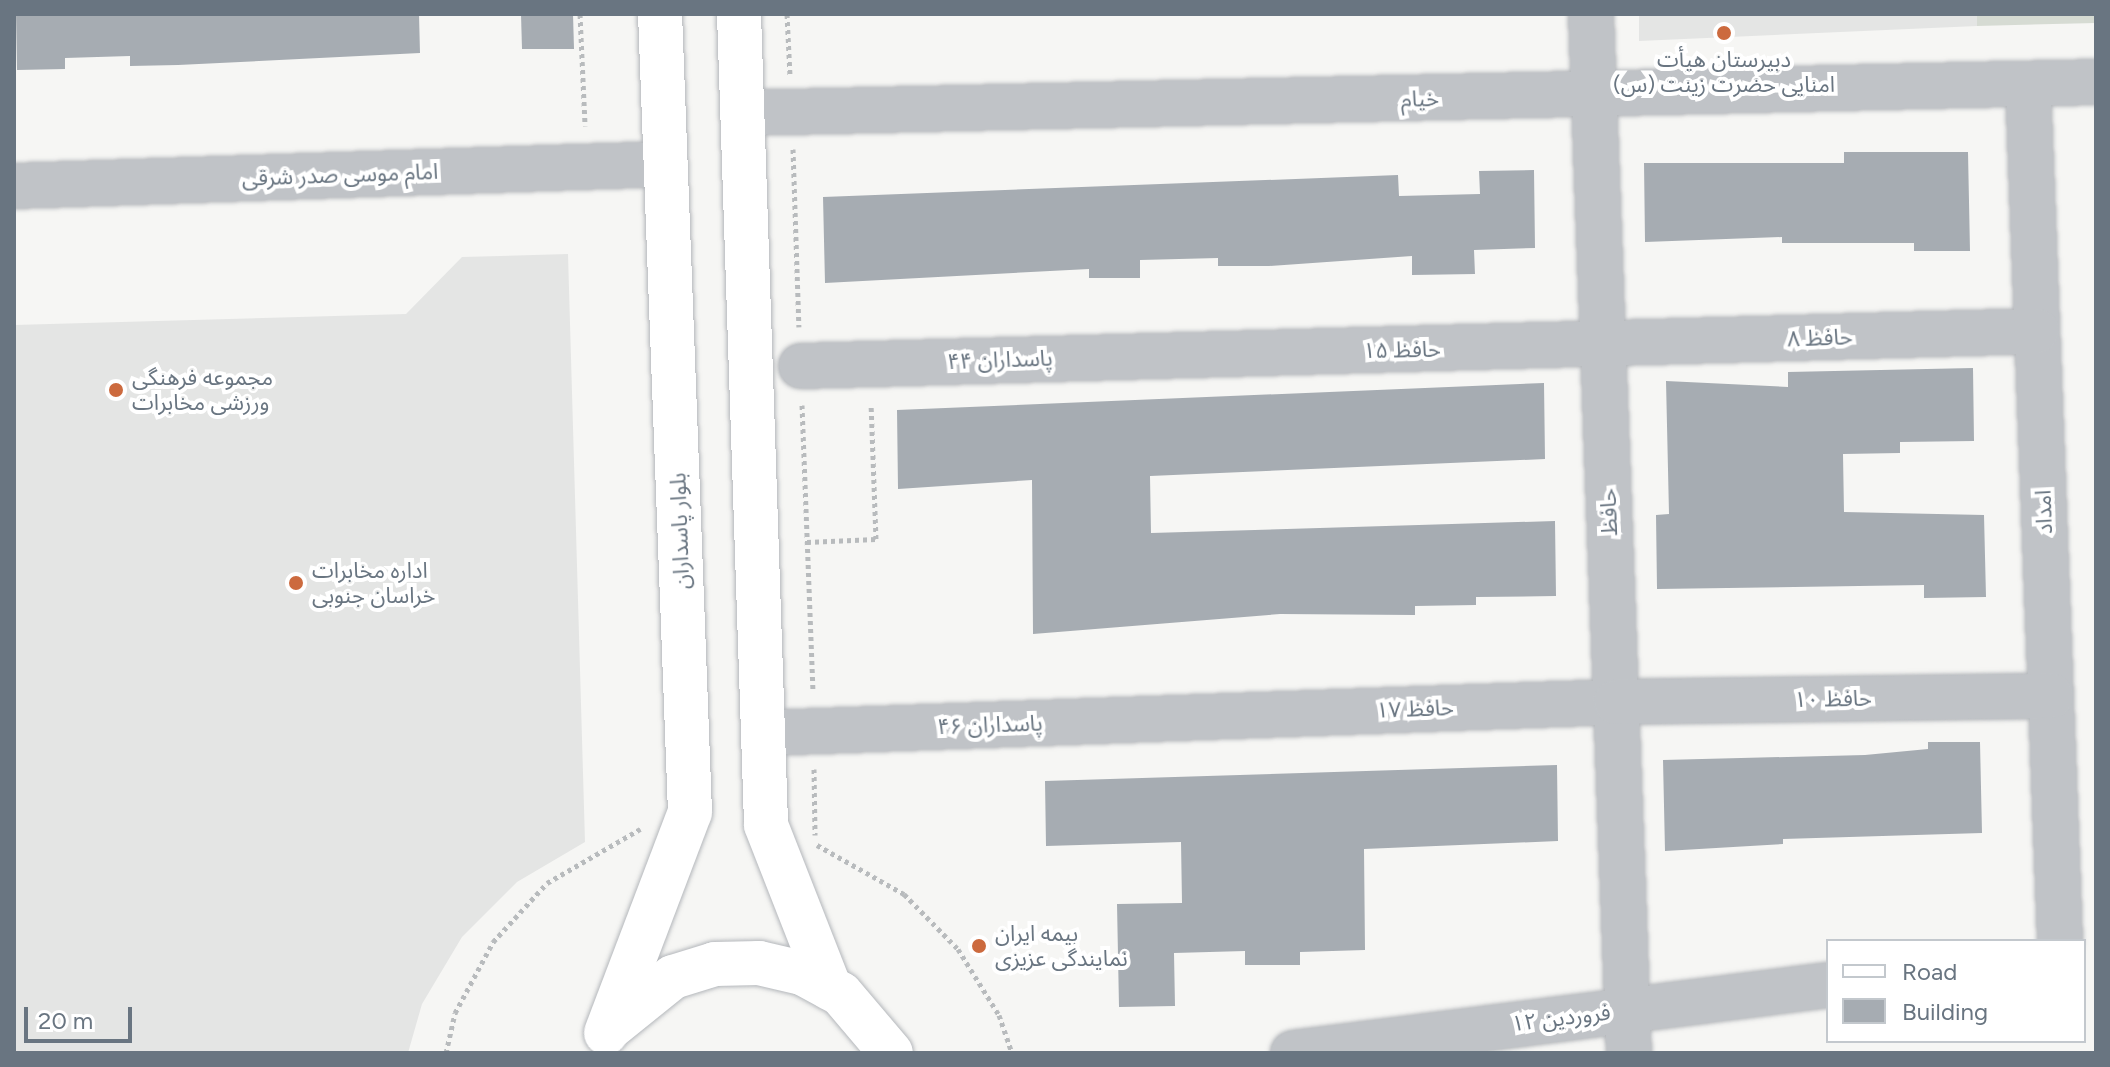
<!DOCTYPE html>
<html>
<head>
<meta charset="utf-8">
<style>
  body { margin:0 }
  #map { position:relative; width:2110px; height:1067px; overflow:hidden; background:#f6f6f4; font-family:Figtree,"Noto Sans Arabic",sans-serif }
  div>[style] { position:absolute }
  .built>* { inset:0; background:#e4e5e4 }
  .green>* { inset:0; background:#d6dbd3 }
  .building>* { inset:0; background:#a6acb2 }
  .path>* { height:5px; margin-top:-2.5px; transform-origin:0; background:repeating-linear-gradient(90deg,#b8bbbd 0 4px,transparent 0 8px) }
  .roads { filter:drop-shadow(0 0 2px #b4b7bb) drop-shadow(0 0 2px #b4b7bb) }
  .minor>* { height:44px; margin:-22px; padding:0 22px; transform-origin:22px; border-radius:22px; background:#c0c3c7 }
  .major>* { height:44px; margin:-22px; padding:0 22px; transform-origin:22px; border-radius:22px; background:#fff }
  .dots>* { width:22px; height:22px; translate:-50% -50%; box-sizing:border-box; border:4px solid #fff; border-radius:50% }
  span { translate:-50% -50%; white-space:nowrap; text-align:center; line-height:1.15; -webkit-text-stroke:8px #fff; paint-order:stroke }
  .poi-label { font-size:22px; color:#697581 }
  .left { translate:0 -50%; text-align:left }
  .street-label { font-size:22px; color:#697581 }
  .frame { position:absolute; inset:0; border:16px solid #697581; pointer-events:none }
  .legend { position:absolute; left:1826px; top:939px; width:260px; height:104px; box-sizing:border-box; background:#fff; border:2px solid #c3c8cd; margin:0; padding:10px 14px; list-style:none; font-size:24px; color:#697581 }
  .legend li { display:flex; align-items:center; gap:16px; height:40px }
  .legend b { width:40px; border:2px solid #c3c8cd }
  .scale { position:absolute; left:24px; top:1007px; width:108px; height:36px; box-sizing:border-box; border:4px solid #697581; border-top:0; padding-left:10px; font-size:24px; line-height:28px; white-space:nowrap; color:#697581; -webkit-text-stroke:6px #fff; paint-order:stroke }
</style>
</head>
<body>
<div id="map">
  <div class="built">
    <div style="clip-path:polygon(1639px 14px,1977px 14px,1977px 26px,1639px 41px)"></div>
    <div style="clip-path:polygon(568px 254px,585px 842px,517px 882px,462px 937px,422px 1004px,408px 1053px,14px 1053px,14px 325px,406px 314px,462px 257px)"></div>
  </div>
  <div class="green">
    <div style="clip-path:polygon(1977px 14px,2096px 14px,2096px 23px,1977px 26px)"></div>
  </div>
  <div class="building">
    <div style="clip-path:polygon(16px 14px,419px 14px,420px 53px,178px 65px,130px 66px,130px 56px,65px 58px,65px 69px,17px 70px)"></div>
    <div style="clip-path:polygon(521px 14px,573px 14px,574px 49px,522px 49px)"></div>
    <div style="clip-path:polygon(1844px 152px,1968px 152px,1970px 251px,1914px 251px,1914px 243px,1782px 243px,1782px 237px,1645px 242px,1644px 163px,1844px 163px)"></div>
    <div style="clip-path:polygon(1534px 170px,1535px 248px,1474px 250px,1475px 274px,1412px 275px,1412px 256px,1269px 266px,1218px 266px,1218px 258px,1140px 260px,1140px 278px,1089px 278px,1089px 269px,825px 283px,823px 197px,1398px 175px,1399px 196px,1480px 194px,1479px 171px)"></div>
    <div style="clip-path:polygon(1973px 368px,1974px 441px,1900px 442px,1900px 453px,1843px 454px,1844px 512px,1984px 515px,1986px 597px,1924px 598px,1924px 585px,1657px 589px,1656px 515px,1669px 514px,1666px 381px,1788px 387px,1788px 372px)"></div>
    <div style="clip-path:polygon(1544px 383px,1545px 459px,1150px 476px,1151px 533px,1555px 521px,1556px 596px,1476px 597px,1476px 605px,1415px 606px,1415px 615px,1280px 614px,1033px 634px,1032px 480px,898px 489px,897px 410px)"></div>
    <div style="clip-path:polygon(1928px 742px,1980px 742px,1982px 833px,1783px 839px,1783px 844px,1665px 851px,1663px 760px,1865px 755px,1928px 749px)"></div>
    <div style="clip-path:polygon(1557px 765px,1558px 841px,1364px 849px,1365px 950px,1300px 952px,1300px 965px,1245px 965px,1245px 951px,1174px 953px,1175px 1006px,1119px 1007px,1117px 904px,1182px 903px,1181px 842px,1046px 846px,1045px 781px)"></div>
  </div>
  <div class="path">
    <div style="left:580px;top:14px;width:112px;rotate:87.4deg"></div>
    <div style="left:787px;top:14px;width:61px;rotate:87.2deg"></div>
    <div style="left:793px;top:149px;width:178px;rotate:88.1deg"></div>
    <div style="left:802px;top:405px;width:286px;rotate:87.8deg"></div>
    <div style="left:807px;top:542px;width:69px;rotate:-2.5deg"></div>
    <div style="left:876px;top:539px;width:134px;rotate:-92.1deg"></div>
    <div style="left:814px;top:769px;width:66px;rotate:89.1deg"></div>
    <div style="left:817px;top:845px;width:100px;rotate:29.4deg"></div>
    <div style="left:904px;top:894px;width:77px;rotate:45.5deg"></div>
    <div style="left:958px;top:949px;width:78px;rotate:58.2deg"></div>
    <div style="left:999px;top:1015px;width:40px;rotate:71.1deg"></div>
    <div style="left:446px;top:1053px;width:41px;rotate:-77.3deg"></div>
    <div style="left:455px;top:1013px;width:81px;rotate:-61.8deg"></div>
    <div style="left:493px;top:942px;width:80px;rotate:-47.5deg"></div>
    <div style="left:547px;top:883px;width:108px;rotate:-30.1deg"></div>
  </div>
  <div class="roads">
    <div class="minor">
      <div style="left:1591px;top:14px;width:1040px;rotate:87.91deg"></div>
      <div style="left:2028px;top:84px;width:858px;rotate:87.86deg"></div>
      <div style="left:744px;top:113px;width:1352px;rotate:-1.31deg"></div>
      <div style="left:14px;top:186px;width:652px;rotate:-1.93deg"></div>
      <div style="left:801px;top:366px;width:1236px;rotate:-1.62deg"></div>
      <div style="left:766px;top:733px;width:851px;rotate:-2.09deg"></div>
      <div style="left:1616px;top:702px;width:435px;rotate:-0.8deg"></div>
      <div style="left:1293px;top:1053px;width:539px;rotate:-7.24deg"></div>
    </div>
    <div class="major">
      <div style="left:739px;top:14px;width:811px;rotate:88.09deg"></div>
      <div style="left:766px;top:825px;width:175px;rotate:68.6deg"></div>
      <div style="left:612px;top:1026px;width:78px;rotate:-38.8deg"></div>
      <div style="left:673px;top:977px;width:44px;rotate:-17.2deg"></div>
      <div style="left:715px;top:964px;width:44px;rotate:-1.3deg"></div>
      <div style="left:759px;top:963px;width:44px;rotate:13.1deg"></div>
      <div style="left:802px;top:973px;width:44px;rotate:28.3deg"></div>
      <div style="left:841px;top:994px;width:77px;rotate:49.7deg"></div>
      <div style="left:606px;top:1033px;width:236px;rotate:-69.2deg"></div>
      <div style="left:690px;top:812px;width:799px;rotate:-92.15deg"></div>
    </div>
  </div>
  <div class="dots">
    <div style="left:1724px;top:33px;background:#cc6a3e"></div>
    <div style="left:116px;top:390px;background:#cc6a3e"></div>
    <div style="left:296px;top:583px;background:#cc6a3e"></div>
    <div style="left:979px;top:946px;background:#cc6a3e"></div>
  </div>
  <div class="poi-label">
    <span style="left:1724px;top:72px">دبیرستان هیأت<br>امنایی حضرت زینت (س)</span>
    <span class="left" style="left:132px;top:390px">مجموعه فرهنگی<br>ورزشی مخابرات</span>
    <span class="left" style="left:312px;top:583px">اداره مخابرات<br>خراسان جنوبی</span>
    <span class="left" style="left:995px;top:946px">بیمه ایران<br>نمایندگی عزیزی</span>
  </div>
  <div class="street-label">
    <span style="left:1420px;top:99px;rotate:-1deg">خیام</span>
    <span style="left:340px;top:175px;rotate:-2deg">امام موسی صدر شرقی</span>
    <span style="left:1820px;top:338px;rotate:-2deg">حافظ ۸</span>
    <span style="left:1402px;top:350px;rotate:-1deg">حافظ ۱۵</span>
    <span style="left:1000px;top:360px;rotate:-2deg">پاسداران ۴۴</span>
    <span style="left:1609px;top:512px;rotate:-92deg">حافظ</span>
    <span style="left:2044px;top:512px;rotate:-92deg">امداد</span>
    <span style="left:680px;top:531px;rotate:-92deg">بلوار پاسداران</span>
    <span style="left:1833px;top:699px;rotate:-1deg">حافظ ۱۰</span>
    <span style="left:1415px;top:709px;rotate:-2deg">حافظ ۱۷</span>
    <span style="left:990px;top:725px;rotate:-2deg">پاسداران ۴۶</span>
    <span style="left:1561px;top:1018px;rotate:-7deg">۱۲ فروردین</span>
  </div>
  <div class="frame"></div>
  <ul class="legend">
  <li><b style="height:10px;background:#fff"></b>Road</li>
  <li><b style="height:22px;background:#a6acb2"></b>Building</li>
  </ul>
  <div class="scale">20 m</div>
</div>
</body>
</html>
